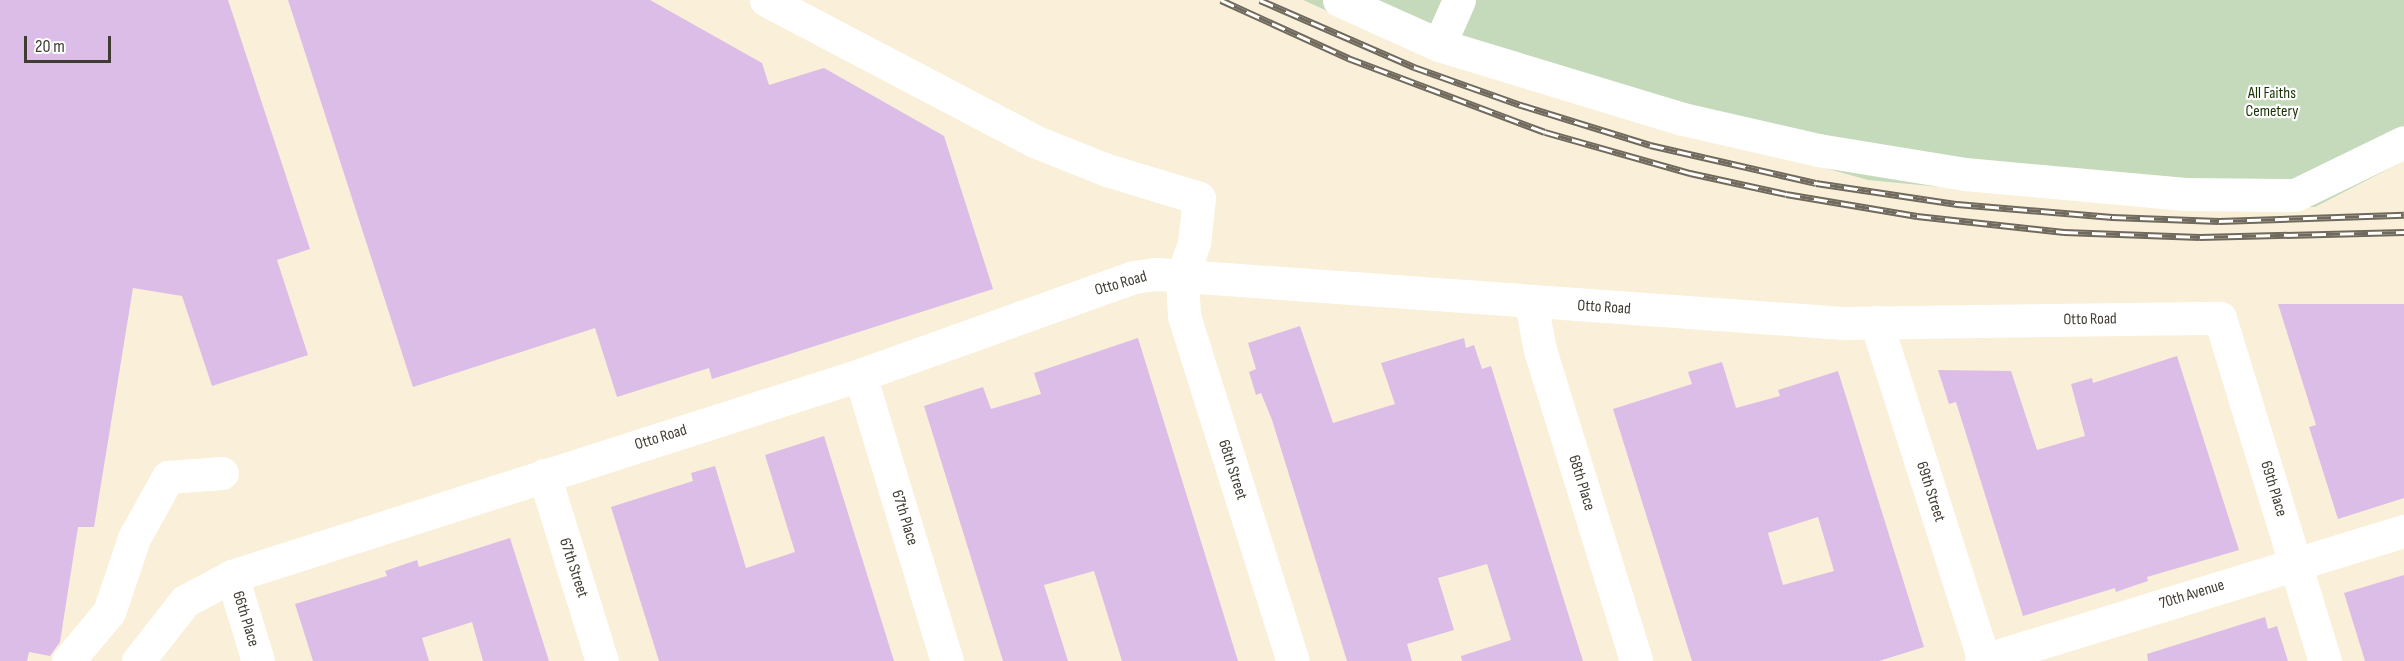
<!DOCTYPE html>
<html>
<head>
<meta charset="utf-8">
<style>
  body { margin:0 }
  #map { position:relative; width:2404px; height:661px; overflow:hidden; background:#faf0d9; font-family:"Sofia Sans Condensed",sans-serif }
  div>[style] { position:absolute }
  .green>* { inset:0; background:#c5dabb }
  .building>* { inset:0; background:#dbbde7 }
  .minor>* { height:33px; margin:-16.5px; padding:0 16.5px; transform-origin:16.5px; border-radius:16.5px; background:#fff }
  .rail>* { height:7px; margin-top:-3.5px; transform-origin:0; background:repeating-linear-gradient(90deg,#fff 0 14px,#706a5e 0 28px); box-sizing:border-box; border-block:2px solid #706a5e }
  span { translate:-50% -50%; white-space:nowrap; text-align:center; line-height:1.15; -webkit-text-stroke:4.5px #fff; paint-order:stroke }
  .park-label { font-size:16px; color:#183205 }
  .street-label { font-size:16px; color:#403c33 }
  .scale { position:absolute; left:24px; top:36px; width:87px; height:27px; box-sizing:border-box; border:3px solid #403c33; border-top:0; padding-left:8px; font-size:18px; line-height:21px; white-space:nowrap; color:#403c33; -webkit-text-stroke:4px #fff; paint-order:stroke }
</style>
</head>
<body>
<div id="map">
  <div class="green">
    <div style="clip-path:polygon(1303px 0,2404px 0,2404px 161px,2315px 207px,2146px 207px,1868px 180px,1436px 60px)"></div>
  </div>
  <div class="building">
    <div style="clip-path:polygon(0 0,228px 0,310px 249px,277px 260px,308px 355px,212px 386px,182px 296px,133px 288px,94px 527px,78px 527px,60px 642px,50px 656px,29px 652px,27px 661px,0 661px)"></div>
    <div style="clip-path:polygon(288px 0,650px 0,762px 63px,769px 85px,824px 68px,944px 136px,993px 289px,712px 379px,709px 368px,617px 397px,595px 328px,413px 387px)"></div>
    <div style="clip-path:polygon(2278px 304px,2404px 304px,2404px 498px,2338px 519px,2309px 427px,2316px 425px)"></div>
    <div style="clip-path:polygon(1300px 326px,1333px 423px,1395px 404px,1381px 363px,1464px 338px,1466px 348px,1474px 345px,1482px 369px,1491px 366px,1583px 661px,1462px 661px,1461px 656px,1511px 640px,1487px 564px,1438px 578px,1454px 630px,1407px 644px,1412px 661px,1347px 661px,1272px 420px,1261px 393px,1256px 395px,1249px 372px,1256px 369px,1248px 343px)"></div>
    <div style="clip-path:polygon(1138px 338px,1238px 661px,1122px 661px,1094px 571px,1044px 585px,1068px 661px,1003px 661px,924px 406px,983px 387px,991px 409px,1041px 394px,1034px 373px)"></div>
    <div style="clip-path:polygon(2177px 356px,2239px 550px,2147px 577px,2148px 581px,2133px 586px,2116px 592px,2115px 588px,2023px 616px,1956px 402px,1949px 404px,1938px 370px,2011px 371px,2037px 450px,2085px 436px,2071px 384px,2092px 378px,2093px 383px)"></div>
    <div style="clip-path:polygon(evenodd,1722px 362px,1736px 408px,1780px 396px,1778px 390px,1838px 371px,1924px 647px,1879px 661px,1692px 661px,1613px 409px,1692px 384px,1688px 372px,1722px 362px,1818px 517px,1834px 571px,1783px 585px,1768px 533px,1818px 517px)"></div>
    <div style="clip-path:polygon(824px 436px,894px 661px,659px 661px,611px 507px,693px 481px,691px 473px,715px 466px,746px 568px,795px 552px,765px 455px)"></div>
    <div style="clip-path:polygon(510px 538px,549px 661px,483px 661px,472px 622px,422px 638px,429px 661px,313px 661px,295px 604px,387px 576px,385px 571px,417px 560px,419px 567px)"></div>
    <div style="clip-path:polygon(2404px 575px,2404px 661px,2365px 661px,2344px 593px)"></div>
    <div style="clip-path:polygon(2265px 617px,2268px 629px,2277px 626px,2288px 661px,2148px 661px,2147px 654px)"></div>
  </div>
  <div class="minor">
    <div style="left:766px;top:0;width:303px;rotate:27.7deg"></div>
    <div style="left:1034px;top:141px;width:79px;rotate:21.7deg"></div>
    <div style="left:1107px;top:170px;width:96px;rotate:16.9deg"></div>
    <div style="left:1199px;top:198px;width:45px;rotate:96.3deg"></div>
    <div style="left:1194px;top:243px;width:36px;rotate:109deg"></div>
    <div style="left:1182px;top:277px;width:39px;rotate:87deg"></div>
    <div style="left:1184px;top:316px;width:362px;rotate:72.5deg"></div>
    <div style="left:1339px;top:0;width:110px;rotate:24.2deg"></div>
    <div style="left:1439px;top:45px;width:255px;rotate:16.9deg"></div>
    <div style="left:1683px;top:119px;width:139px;rotate:12.9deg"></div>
    <div style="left:1818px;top:150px;width:149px;rotate:9.3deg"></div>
    <div style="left:1965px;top:174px;width:221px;rotate:5.2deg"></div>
    <div style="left:2185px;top:194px;width:110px;rotate:0.5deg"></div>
    <div style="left:2295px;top:195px;width:121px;rotate:-25.9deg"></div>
    <div style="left:1439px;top:45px;width:49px;rotate:-66deg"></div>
    <div style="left:1531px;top:303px;width:48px;rotate:79.2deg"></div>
    <div style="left:1540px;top:350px;width:325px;rotate:72.8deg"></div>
    <div style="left:1876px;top:322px;width:356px;rotate:72.3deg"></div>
    <div style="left:860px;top:375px;width:299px;rotate:73.1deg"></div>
    <div style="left:544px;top:475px;width:195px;rotate:72.7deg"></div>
    <div style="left:232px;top:576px;width:89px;rotate:73deg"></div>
    <div style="left:68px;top:661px;width:64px;rotate:-50.1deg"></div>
    <div style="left:109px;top:612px;width:78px;rotate:-71.3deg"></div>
    <div style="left:134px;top:538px;width:70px;rotate:-60.9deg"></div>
    <div style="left:168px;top:477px;width:54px;rotate:-4.2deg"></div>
    <div style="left:138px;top:661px;width:76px;rotate:-51.9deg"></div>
    <div style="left:185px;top:601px;width:53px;rotate:-28deg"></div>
    <div style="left:232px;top:576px;width:659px;rotate:-17.75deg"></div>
    <div style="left:860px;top:375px;width:291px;rotate:-19.7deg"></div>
    <div style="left:1134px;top:277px;width:22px;rotate:-8deg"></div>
    <div style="left:1156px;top:274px;width:689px;rotate:4.08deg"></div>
    <div style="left:1843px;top:323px;width:377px;rotate:-0.8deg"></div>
    <div style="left:2220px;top:318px;width:359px;rotate:73deg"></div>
    <div style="left:1981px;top:661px;width:443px;rotate:-17.1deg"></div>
  </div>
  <div class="rail">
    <div style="left:1221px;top:0;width:140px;rotate:24.5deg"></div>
    <div style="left:1348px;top:58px;width:210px;rotate:20.6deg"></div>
    <div style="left:1545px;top:132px;width:151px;rotate:15.8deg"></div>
    <div style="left:1690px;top:173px;width:98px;rotate:12.3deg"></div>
    <div style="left:1786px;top:194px;width:133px;rotate:9.5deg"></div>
    <div style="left:1917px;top:216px;width:148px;rotate:6.2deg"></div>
    <div style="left:2064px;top:232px;width:136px;rotate:2.1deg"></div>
    <div style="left:2200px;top:237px;width:204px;rotate:-1.4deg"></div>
    <div style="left:1260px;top:0;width:168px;rotate:23.5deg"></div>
    <div style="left:1414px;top:67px;width:114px;rotate:19.6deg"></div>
    <div style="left:1521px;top:105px;width:135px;rotate:17.2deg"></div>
    <div style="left:1650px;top:145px;width:170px;rotate:12.9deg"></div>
    <div style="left:1816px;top:183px;width:143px;rotate:8.5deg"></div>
    <div style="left:1957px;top:204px;width:156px;rotate:4.8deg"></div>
    <div style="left:2112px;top:217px;width:107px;rotate:2.1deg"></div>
    <div style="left:2219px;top:221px;width:185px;rotate:-1.9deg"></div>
  </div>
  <div class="park-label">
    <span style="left:2272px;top:103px">All Faiths<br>Cemetery</span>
  </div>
  <div class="street-label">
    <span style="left:1121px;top:284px;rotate:-16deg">Otto Road</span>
    <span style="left:1604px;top:308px;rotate:4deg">Otto Road</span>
    <span style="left:2090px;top:320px;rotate:-1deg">Otto Road</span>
    <span style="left:661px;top:438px;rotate:-17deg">Otto Road</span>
    <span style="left:1232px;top:470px;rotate:72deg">68th Street</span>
    <span style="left:1581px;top:483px;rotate:73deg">68th Place</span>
    <span style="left:2273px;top:489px;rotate:73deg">69th Place</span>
    <span style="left:1930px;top:492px;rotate:72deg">69th Street</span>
    <span style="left:904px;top:518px;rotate:73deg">67th Place</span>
    <span style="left:573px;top:568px;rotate:72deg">67th Street</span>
    <span style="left:2192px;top:595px;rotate:-17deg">70th Avenue</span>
    <span style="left:245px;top:619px;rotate:73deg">66th Place</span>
  </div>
  <div class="scale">20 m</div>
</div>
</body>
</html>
